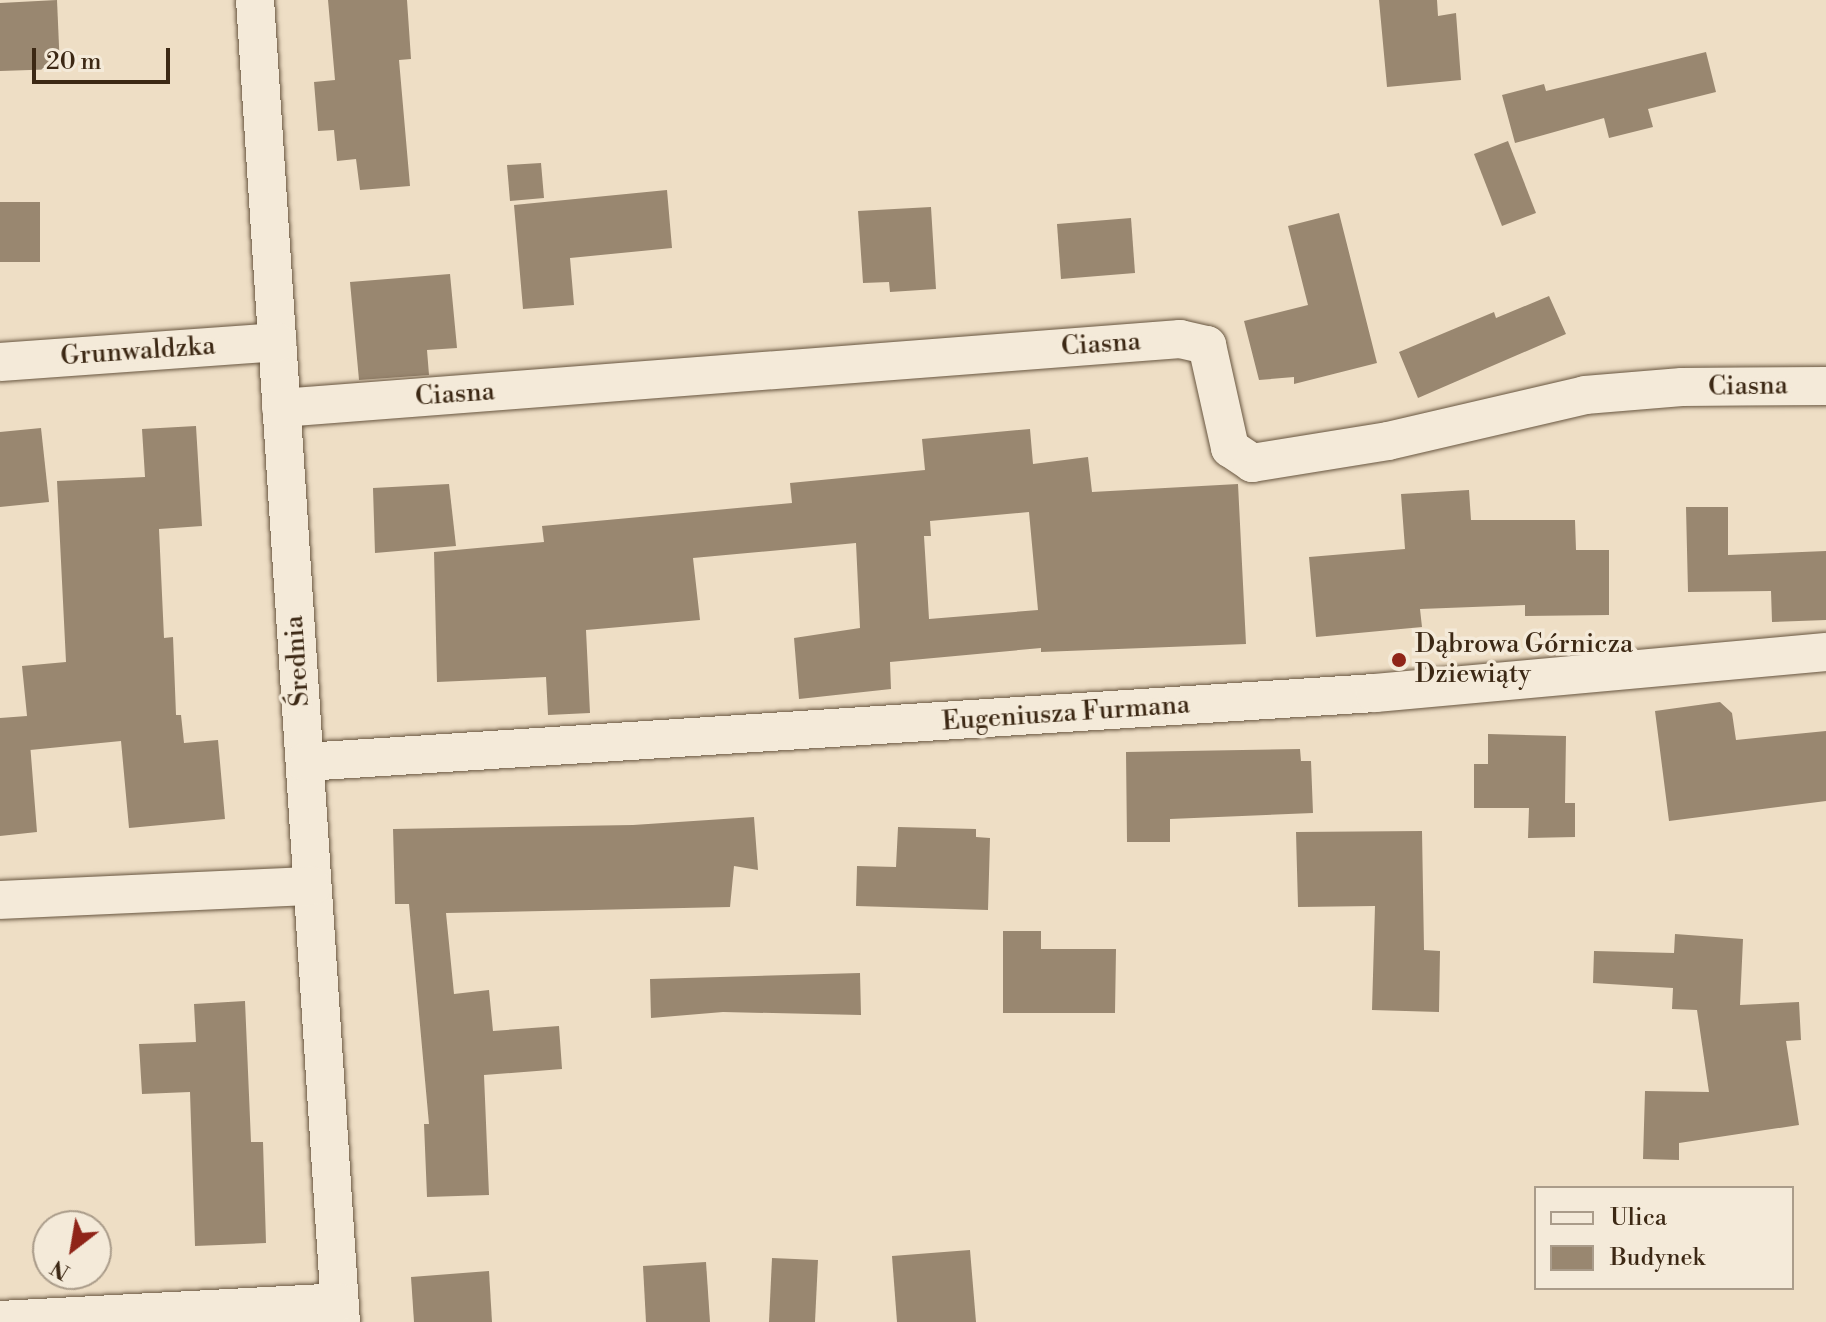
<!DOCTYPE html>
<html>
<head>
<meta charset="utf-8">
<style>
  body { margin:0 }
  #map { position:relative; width:1826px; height:1322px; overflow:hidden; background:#eedec5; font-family:"Libre Bodoni",serif }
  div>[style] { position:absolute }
  .building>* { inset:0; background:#998770 }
  .roads { filter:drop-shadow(0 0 2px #685640) drop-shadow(0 0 2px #685640) }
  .street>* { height:38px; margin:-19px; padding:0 19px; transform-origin:19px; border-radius:19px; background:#f4ead9 }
  .dots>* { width:22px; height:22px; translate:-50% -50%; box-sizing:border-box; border:4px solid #f4ead9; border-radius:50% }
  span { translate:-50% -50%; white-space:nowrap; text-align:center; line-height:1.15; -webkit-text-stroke:7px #f4ead9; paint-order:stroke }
  .street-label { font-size:26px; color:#3c2814 }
  .poi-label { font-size:26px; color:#3c2814 }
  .left { translate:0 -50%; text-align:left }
  .legend { position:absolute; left:1534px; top:1186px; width:260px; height:104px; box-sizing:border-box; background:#f4ead9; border:2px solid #aa9c8a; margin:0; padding:10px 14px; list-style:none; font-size:24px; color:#3c2814 }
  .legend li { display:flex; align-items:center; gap:16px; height:40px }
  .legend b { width:40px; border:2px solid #aa9c8a }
  .north { position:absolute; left:32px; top:1210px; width:80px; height:80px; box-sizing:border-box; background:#f4ead9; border:2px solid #aa9c8a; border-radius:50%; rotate:211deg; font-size:22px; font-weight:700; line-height:32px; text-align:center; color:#3c2814 }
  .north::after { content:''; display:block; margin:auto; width:28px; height:36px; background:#8f2418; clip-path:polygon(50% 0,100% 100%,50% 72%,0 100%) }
  .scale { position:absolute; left:32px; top:48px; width:138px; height:36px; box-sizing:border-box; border:4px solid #3c2814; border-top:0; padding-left:10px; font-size:24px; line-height:28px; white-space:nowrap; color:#3c2814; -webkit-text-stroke:6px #f4ead9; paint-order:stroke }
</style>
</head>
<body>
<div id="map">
  <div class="building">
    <div style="clip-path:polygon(57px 0,60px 69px,0 71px,0 3px)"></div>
    <div style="clip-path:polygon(328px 0,407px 0,411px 59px,399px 60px,410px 186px,360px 190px,356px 159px,337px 161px,334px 130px,318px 131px,314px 82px,335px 80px)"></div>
    <div style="clip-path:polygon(1379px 0,1437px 0,1438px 16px,1456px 13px,1461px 80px,1387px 87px)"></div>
    <div style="clip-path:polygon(1706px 52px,1716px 92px,1648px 109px,1653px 127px,1609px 138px,1604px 118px,1515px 143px,1502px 95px,1544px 84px,1546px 91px)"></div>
    <div style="clip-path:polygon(1508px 141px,1536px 213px,1502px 226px,1474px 154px)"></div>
    <div style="clip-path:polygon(541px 163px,544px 198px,510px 201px,507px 165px)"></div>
    <div style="clip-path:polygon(667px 190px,672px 248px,570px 258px,574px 305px,523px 309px,514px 205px)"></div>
    <div style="clip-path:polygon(0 202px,40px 202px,40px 262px,0 262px)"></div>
    <div style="clip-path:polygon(931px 207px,936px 289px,890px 292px,889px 282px,863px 283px,858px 211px)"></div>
    <div style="clip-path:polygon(1339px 213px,1377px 363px,1294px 384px,1294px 377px,1259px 380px,1244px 321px,1308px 305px,1288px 226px)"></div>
    <div style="clip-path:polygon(1131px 218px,1135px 273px,1061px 279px,1057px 224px)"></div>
    <div style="clip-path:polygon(450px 274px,457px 348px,427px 350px,429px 375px,359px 380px,350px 282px)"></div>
    <div style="clip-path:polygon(1549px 296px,1566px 334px,1418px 398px,1399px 352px,1494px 312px,1496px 318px)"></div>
    <div style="clip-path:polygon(196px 426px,202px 526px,159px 529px,164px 638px,173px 637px,176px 715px,181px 715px,184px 743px,218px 740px,225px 819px,129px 828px,121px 741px,30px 750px,30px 743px,37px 832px,0 836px,0 718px,27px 716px,22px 666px,66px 662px,57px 481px,145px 477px,142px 429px)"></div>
    <div style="clip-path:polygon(41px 428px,49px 502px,0 507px,0 432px)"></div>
    <div style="clip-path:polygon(evenodd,1030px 429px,1033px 464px,1088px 457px,1092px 492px,1238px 484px,1246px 644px,1041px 652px,1041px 648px,890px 662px,891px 689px,799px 699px,794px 638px,860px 628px,856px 543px,693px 558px,700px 620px,586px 630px,590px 713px,548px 715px,546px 677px,437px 682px,434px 552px,544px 542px,542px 526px,792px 503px,790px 483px,925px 470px,922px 439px,1030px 429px,1029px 512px,1038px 610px,929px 619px,924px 536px,931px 536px,930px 521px,1029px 512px)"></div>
    <div style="clip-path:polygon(449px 484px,456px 546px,375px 553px,373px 488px)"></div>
    <div style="clip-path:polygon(1469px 490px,1471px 520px,1575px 520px,1576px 550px,1609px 550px,1609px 615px,1525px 616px,1525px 605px,1420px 609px,1422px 627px,1316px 637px,1309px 557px,1405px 549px,1401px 494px)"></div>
    <div style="clip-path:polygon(1686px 507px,1728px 507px,1728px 555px,1826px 551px,1826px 620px,1772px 622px,1771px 591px,1688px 592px)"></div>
    <div style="clip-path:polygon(1720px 702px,1732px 713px,1736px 740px,1826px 731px,1826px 801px,1669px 821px,1655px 711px)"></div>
    <div style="clip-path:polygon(1488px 734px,1566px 736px,1565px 803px,1575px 803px,1575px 837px,1528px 838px,1529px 808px,1474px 808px,1474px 764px,1488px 764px)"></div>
    <div style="clip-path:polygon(1300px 749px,1301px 761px,1311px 761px,1313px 813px,1170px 819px,1170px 842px,1127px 842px,1126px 752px)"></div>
    <div style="clip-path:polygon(754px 817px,758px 870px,734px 866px,730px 907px,446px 913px,454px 994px,489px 990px,493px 1031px,559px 1026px,562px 1069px,484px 1075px,489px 1195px,427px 1197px,424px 1124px,429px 1124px,409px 904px,395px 904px,393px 829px,633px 825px)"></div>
    <div style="clip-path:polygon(898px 827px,976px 829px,976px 837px,990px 838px,988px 910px,856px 906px,857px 866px,896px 867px)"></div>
    <div style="clip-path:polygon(1422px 831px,1424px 950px,1440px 951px,1439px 1012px,1372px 1010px,1375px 906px,1298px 907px,1296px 832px)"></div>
    <div style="clip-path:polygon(1003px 931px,1041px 931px,1041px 949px,1116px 949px,1115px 1013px,1003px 1013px)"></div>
    <div style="clip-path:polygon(1675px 934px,1743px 939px,1740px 1005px,1799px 1002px,1801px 1040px,1786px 1041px,1799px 1125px,1679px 1143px,1679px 1160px,1643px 1159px,1645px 1091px,1709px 1092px,1697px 1010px,1672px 1009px,1673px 988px,1593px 983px,1594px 951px,1674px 953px)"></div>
    <div style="clip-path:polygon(860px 973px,861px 1015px,723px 1012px,651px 1018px,650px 979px)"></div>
    <div style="clip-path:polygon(245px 1001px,251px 1142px,263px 1142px,266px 1243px,195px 1246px,190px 1092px,142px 1094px,139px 1044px,196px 1042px,194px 1004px)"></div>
    <div style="clip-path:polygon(970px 1250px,976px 1322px,897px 1322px,892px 1256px)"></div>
    <div style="clip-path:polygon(772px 1258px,818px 1260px,815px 1322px,769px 1322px)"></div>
    <div style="clip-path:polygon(706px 1262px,710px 1322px,646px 1322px,643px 1266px)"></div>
    <div style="clip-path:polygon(489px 1271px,492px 1322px,414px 1322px,411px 1277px)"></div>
  </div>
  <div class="roads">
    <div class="street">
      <div style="left:255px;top:0;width:1325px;rotate:86.28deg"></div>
      <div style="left:0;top:362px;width:278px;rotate:-4.1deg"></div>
      <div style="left:281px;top:408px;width:902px;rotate:-4.39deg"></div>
      <div style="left:1180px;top:339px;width:28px;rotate:13deg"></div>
      <div style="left:1207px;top:345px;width:106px;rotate:77.4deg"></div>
      <div style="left:1230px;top:448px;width:27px;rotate:34deg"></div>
      <div style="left:1252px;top:463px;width:138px;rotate:-9.2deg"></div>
      <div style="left:1388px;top:441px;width:202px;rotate:-13.1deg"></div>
      <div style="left:1585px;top:395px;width:97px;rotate:-4.7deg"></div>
      <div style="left:1682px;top:387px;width:144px;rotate:-0.4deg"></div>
      <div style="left:305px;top:762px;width:1072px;rotate:-3.69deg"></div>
      <div style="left:1375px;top:693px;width:453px;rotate:-5.2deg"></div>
      <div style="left:0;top:900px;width:312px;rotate:-2.6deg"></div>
      <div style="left:0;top:1320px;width:339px;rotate:-3deg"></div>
    </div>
  </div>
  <div class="dots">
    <div style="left:1399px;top:660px;background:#8f2418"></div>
  </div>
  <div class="street-label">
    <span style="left:1101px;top:345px;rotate:-4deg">Ciasna</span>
    <span style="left:138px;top:352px;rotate:-4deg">Grunwaldzka</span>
    <span style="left:1748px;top:387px;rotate:-1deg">Ciasna</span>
    <span style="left:455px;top:395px;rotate:-4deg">Ciasna</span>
    <span style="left:298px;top:661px;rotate:-94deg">Średnia</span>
    <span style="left:1066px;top:714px;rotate:-4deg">Eugeniusza Furmana</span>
  </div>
  <div class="poi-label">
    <span class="left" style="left:1415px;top:660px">Dąbrowa Górnicza<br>Dziewiąty</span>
  </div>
  <ul class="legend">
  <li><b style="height:10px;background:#f4ead9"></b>Ulica</li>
  <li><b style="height:22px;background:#998770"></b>Budynek</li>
  </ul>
  <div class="north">N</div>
  <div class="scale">20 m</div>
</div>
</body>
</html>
